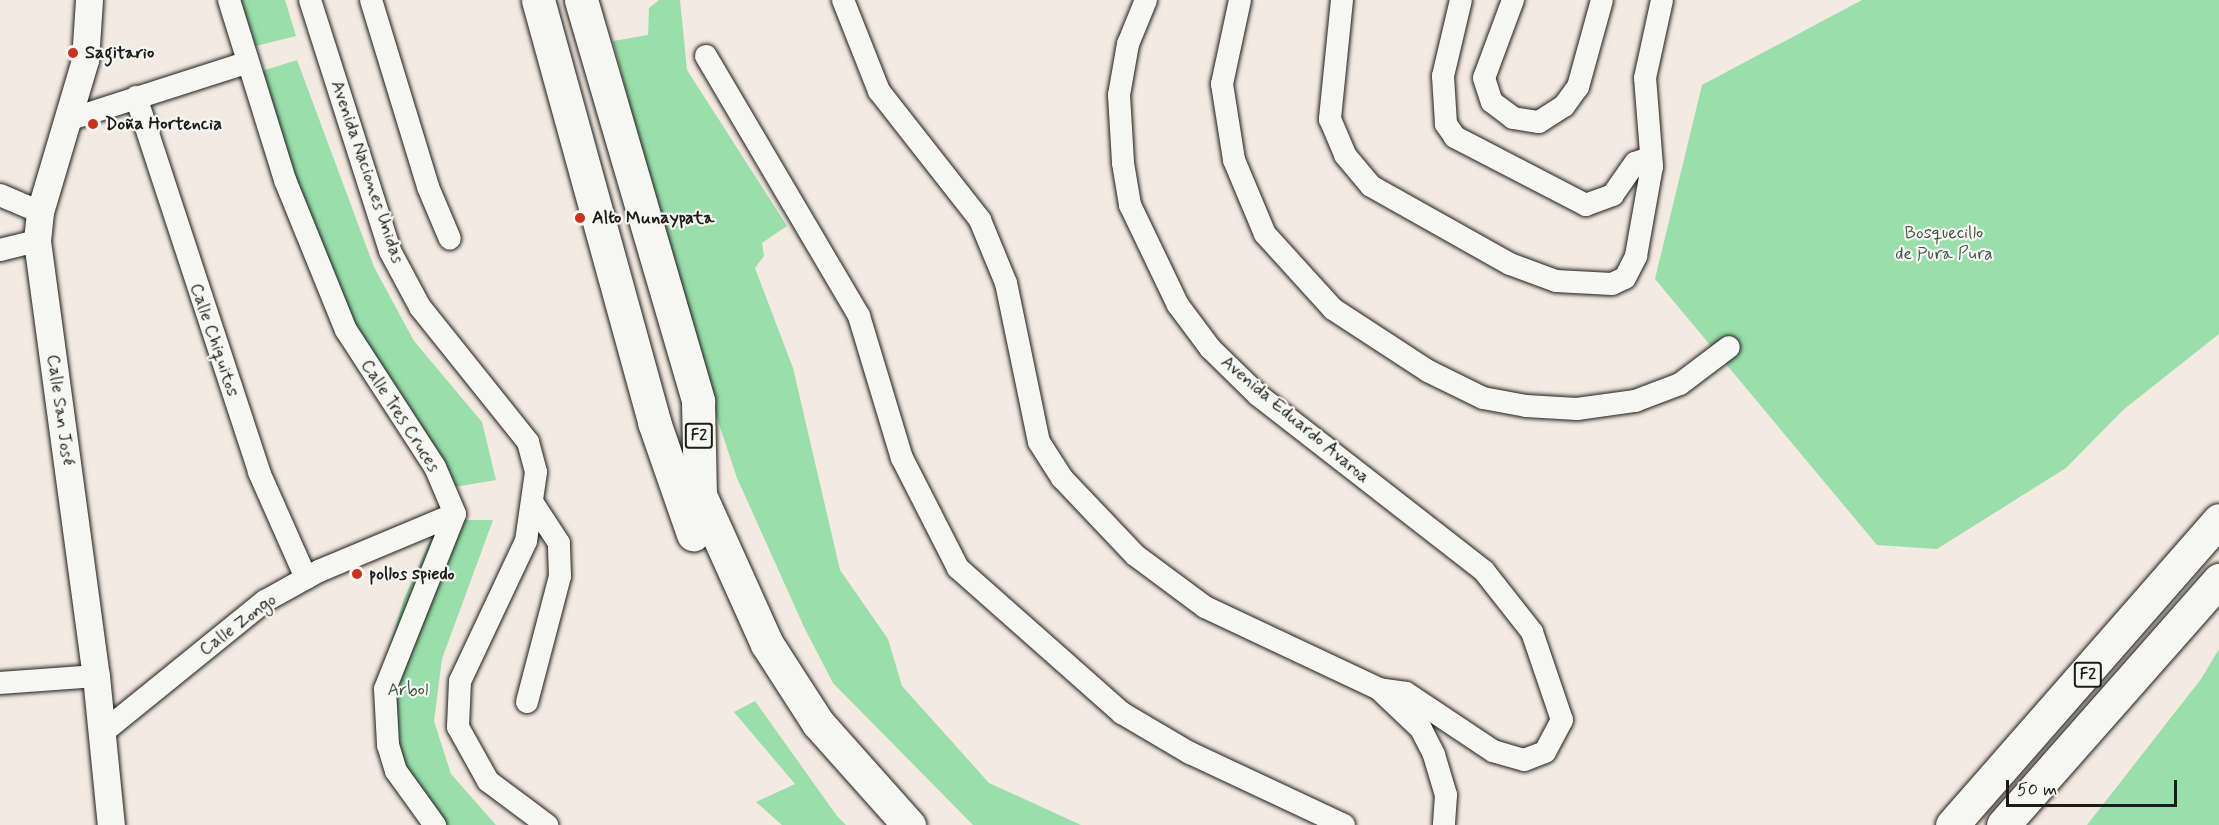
<!DOCTYPE html>
<html>
<head>
<meta charset="utf-8">
<style>
  body { margin:0 }
  #map { position:relative; width:2219px; height:825px; overflow:hidden; background:#f4eae1; font-family:Mynerve,sans-serif }
  div>[style] { position:absolute }
  .green>* { inset:0; background:#99deab }
  .roads { filter:drop-shadow(0 0 2px #1c1c1c) drop-shadow(0 0 2px #1c1c1c) }
  .minor>* { height:22px; margin:-11px; padding:0 11px; transform-origin:11px; border-radius:11px; background:#f6f6f2 }
  .tertiary>* { height:27px; margin:-13.5px; padding:0 13.5px; transform-origin:13.5px; border-radius:13.5px; background:#f6f6f2 }
  .motorway>* { height:33px; margin:-16.5px; padding:0 16.5px; transform-origin:16.5px; border-radius:16.5px; background:#f6f6f2 }
  .dots>* { width:16px; height:16px; translate:-50% -50%; box-sizing:border-box; border:3px solid #f6f6f2; border-radius:50% }
  span { translate:-50% -50%; white-space:nowrap; text-align:center; line-height:1.15; -webkit-text-stroke:4.5px #f6f6f2; paint-order:stroke }
  .shield-label span { padding:2px 4px; background:#f6f6f2; border:2px solid; border-radius:4px; -webkit-text-stroke-width:0 }
  .shield-label { font-size:16px; color:#1c1c1c; font-weight:700 }
  .poi-label { font-size:18px; color:#1c1c1c; font-weight:700 }
  .left { translate:0 -50%; text-align:left }
  .street-label { font-size:18px; color:#1c1c1c }
  .park-label { font-size:18px; color:#425647 }
  .scale { position:absolute; left:2006px; top:780px; width:171px; height:27px; box-sizing:border-box; border:3px solid #1c1c1c; border-top:0; padding-left:8px; font-size:18px; line-height:21px; white-space:nowrap; color:#1c1c1c; -webkit-text-stroke:4px #f6f6f2; paint-order:stroke }
</style>
</head>
<body>
<div id="map">
  <div class="green">
    <div style="clip-path:polygon(240px 0,285px 0,296px 36px,248px 48px)"></div>
    <div style="clip-path:polygon(659px 0,680px 0,687px 70px,787px 226px,762px 243px,764px 256px,755px 268px,793px 368px,840px 570px,888px 639px,902px 686px,989px 783px,1081px 825px,973px 825px,833px 683px,804px 627px,737px 478px,691px 340px,613px 41px,648px 35px,649px 8px)"></div>
    <div style="clip-path:polygon(1862px 0,2219px 0,2219px 334px,2123px 410px,2066px 468px,1937px 549px,1877px 545px,1655px 279px,1702px 85px)"></div>
    <div style="clip-path:polygon(297px 60px,374px 267px,414px 341px,482px 422px,496px 480px,443px 489px,349px 322px,249px 75px)"></div>
    <div style="clip-path:polygon(457px 520px,493px 520px,442px 659px,434px 721px,451px 774px,496px 825px,428px 825px,401px 797px,381px 747px,378px 685px,404px 599px,434px 532px)"></div>
    <div style="clip-path:polygon(2219px 649px,2219px 825px,2087px 825px,2201px 679px)"></div>
    <div style="clip-path:polygon(755px 701px,837px 816px,846px 825px,782px 825px,756px 802px,795px 784px,734px 712px)"></div>
  </div>
  <div class="roads">
    <div class="minor">
      <div style="left:229px;top:0;width:189px;rotate:72.7deg"></div>
      <div style="left:285px;top:180px;width:162px;rotate:67.9deg"></div>
      <div style="left:346px;top:330px;width:163px;rotate:57deg"></div>
      <div style="left:435px;top:467px;width:51px;rotate:66.9deg"></div>
      <div style="left:455px;top:514px;width:188px;rotate:111.8deg"></div>
      <div style="left:385px;top:689px;width:56px;rotate:86.9deg"></div>
      <div style="left:388px;top:745px;width:27px;rotate:73deg"></div>
      <div style="left:396px;top:771px;width:67px;rotate:54.2deg"></div>
      <div style="left:310px;top:0;width:263px;rotate:72.3deg"></div>
      <div style="left:390px;top:251px;width:64px;rotate:61.8deg"></div>
      <div style="left:420px;top:307px;width:173px;rotate:51.3deg"></div>
      <div style="left:528px;top:442px;width:31px;rotate:75deg"></div>
      <div style="left:536px;top:472px;width:70px;rotate:98.2deg"></div>
      <div style="left:526px;top:541px;width:155px;rotate:115.2deg"></div>
      <div style="left:460px;top:681px;width:46px;rotate:92.5deg"></div>
      <div style="left:458px;top:727px;width:62px;rotate:60.9deg"></div>
      <div style="left:488px;top:781px;width:74px;rotate:36.7deg"></div>
      <div style="left:371px;top:0;width:195px;rotate:73deg"></div>
      <div style="left:428px;top:187px;width:56px;rotate:67.1deg"></div>
      <div style="left:843px;top:0;width:98px;rotate:68.4deg"></div>
      <div style="left:879px;top:91px;width:164px;rotate:51.9deg"></div>
      <div style="left:980px;top:220px;width:68px;rotate:67.6deg"></div>
      <div style="left:1006px;top:283px;width:162px;rotate:78.3deg"></div>
      <div style="left:1039px;top:442px;width:43px;rotate:57.4deg"></div>
      <div style="left:1062px;top:478px;width:106px;rotate:46.5deg"></div>
      <div style="left:1135px;top:555px;width:87px;rotate:36.6deg"></div>
      <div style="left:1205px;top:607px;width:192px;rotate:25.2deg"></div>
      <div style="left:1379px;top:689px;width:58px;rotate:43.6deg"></div>
      <div style="left:1421px;top:729px;width:29px;rotate:63deg"></div>
      <div style="left:1434px;top:755px;width:42px;rotate:73.3deg"></div>
      <div style="left:1446px;top:795px;width:30px;rotate:94deg"></div>
      <div style="left:1146px;top:0;width:48px;rotate:112.2deg"></div>
      <div style="left:1128px;top:44px;width:52px;rotate:100deg"></div>
      <div style="left:1119px;top:95px;width:68px;rotate:86.6deg"></div>
      <div style="left:1123px;top:163px;width:43px;rotate:80.5deg"></div>
      <div style="left:1130px;top:205px;width:111px;rotate:64.4deg"></div>
      <div style="left:1178px;top:305px;width:54px;rotate:53.3deg"></div>
      <div style="left:1210px;top:348px;width:67px;rotate:44.4deg"></div>
      <div style="left:1258px;top:395px;width:286px;rotate:37.9deg"></div>
      <div style="left:1484px;top:571px;width:78px;rotate:51.8deg"></div>
      <div style="left:1532px;top:632px;width:93px;rotate:71.2deg"></div>
      <div style="left:1562px;top:720px;width:36px;rotate:118deg"></div>
      <div style="left:1545px;top:752px;width:22px;rotate:159deg"></div>
      <div style="left:1524px;top:760px;width:32px;rotate:-164deg"></div>
      <div style="left:1493px;top:751px;width:105px;rotate:-146.3deg"></div>
      <div style="left:1406px;top:693px;width:27px;rotate:-172deg"></div>
      <div style="left:1240px;top:0;width:86px;rotate:102.1deg"></div>
      <div style="left:1222px;top:84px;width:77px;rotate:81deg"></div>
      <div style="left:1234px;top:160px;width:80px;rotate:67.3deg"></div>
      <div style="left:1265px;top:234px;width:101px;rotate:47.8deg"></div>
      <div style="left:1333px;top:309px;width:113px;rotate:33.1deg"></div>
      <div style="left:1428px;top:371px;width:61px;rotate:26.1deg"></div>
      <div style="left:1483px;top:398px;width:44px;rotate:10.5deg"></div>
      <div style="left:1526px;top:406px;width:51px;rotate:3.4deg"></div>
      <div style="left:1577px;top:409px;width:59px;rotate:-7.9deg"></div>
      <div style="left:1635px;top:401px;width:48px;rotate:-20.7deg"></div>
      <div style="left:1680px;top:384px;width:61px;rotate:-37.1deg"></div>
      <div style="left:1342px;top:0;width:120px;rotate:95.8deg"></div>
      <div style="left:1330px;top:119px;width:39px;rotate:67deg"></div>
      <div style="left:1345px;top:155px;width:40px;rotate:50deg"></div>
      <div style="left:1371px;top:186px;width:159px;rotate:29.3deg"></div>
      <div style="left:1510px;top:264px;width:49px;rotate:20.3deg"></div>
      <div style="left:1556px;top:281px;width:56px;rotate:3.1deg"></div>
      <div style="left:1612px;top:284px;width:14px;rotate:-25deg"></div>
      <div style="left:1625px;top:278px;width:25px;rotate:-63deg"></div>
      <div style="left:1636px;top:256px;width:91px;rotate:-79.9deg"></div>
      <div style="left:1652px;top:166px;width:10px;rotate:-143deg"></div>
      <div style="left:1644px;top:160px;width:9px;rotate:162deg"></div>
      <div style="left:1635px;top:163px;width:39px;rotate:125deg"></div>
      <div style="left:1613px;top:195px;width:29px;rotate:160deg"></div>
      <div style="left:1586px;top:205px;width:148px;rotate:-152.6deg"></div>
      <div style="left:1455px;top:137px;width:16px;rotate:-125deg"></div>
      <div style="left:1446px;top:124px;width:48px;rotate:-93.6deg"></div>
      <div style="left:1443px;top:76px;width:78px;rotate:-76.7deg"></div>
      <div style="left:1513px;top:0;width:83px;rotate:110.4deg"></div>
      <div style="left:1484px;top:78px;width:25px;rotate:72deg"></div>
      <div style="left:1492px;top:102px;width:26px;rotate:37deg"></div>
      <div style="left:1513px;top:118px;width:26px;rotate:9deg"></div>
      <div style="left:1539px;top:122px;width:30px;rotate:-33deg"></div>
      <div style="left:1564px;top:106px;width:24px;rotate:-54deg"></div>
      <div style="left:1578px;top:87px;width:90px;rotate:-74.6deg"></div>
      <div style="left:706px;top:56px;width:302px;rotate:59.5deg"></div>
      <div style="left:859px;top:316px;width:148px;rotate:73.2deg"></div>
      <div style="left:902px;top:458px;width:123px;rotate:63deg"></div>
      <div style="left:958px;top:568px;width:219px;rotate:41.5deg"></div>
      <div style="left:1122px;top:713px;width:79px;rotate:30.5deg"></div>
      <div style="left:1190px;top:753px;width:170px;rotate:25.1deg"></div>
      <div style="left:136px;top:97px;width:395px;rotate:71.8deg"></div>
      <div style="left:259px;top:472px;width:116px;rotate:66.1deg"></div>
      <div style="left:68px;top:120px;width:187px;rotate:-17.8deg"></div>
      <div style="left:1652px;top:166px;width:88px;rotate:-94.5deg"></div>
      <div style="left:1645px;top:78px;width:80px;rotate:-77.7deg"></div>
      <div style="left:0;top:195px;width:43px;rotate:23deg"></div>
      <div style="left:0;top:250px;width:38px;rotate:-14deg"></div>
      <div style="left:0;top:683px;width:96px;rotate:-4.2deg"></div>
      <div style="left:527px;top:702px;width:130px;rotate:-75.3deg"></div>
      <div style="left:560px;top:576px;width:33px;rotate:-92deg"></div>
      <div style="left:559px;top:543px;width:45px;rotate:-123.3deg"></div>
      <div style="left:102px;top:733px;width:210px;rotate:-39deg"></div>
      <div style="left:265px;top:601px;width:62px;rotate:-29.1deg"></div>
      <div style="left:319px;top:571px;width:147px;rotate:-22.7deg"></div>
    </div>
    <div class="tertiary">
      <div style="left:89px;top:0;width:60px;rotate:93.8deg"></div>
      <div style="left:85px;top:60px;width:159px;rotate:106.5deg"></div>
      <div style="left:40px;top:212px;width:29px;rotate:96deg"></div>
      <div style="left:37px;top:241px;width:439px;rotate:82.3deg"></div>
      <div style="left:96px;top:676px;width:150px;rotate:84.3deg"></div>
    </div>
    <div class="motorway">
      <div style="left:538px;top:0;width:438px;rotate:74.6deg"></div>
      <div style="left:654px;top:422px;width:119px;rotate:70.8deg"></div>
      <div style="left:581px;top:0;width:418px;rotate:73.7deg"></div>
      <div style="left:698px;top:401px;width:94px;rotate:88.8deg"></div>
      <div style="left:700px;top:495px;width:163px;rotate:65.8deg"></div>
      <div style="left:767px;top:644px;width:94px;rotate:57.2deg"></div>
      <div style="left:818px;top:723px;width:137px;rotate:48.3deg"></div>
      <div style="left:1952px;top:825px;width:405px;rotate:-48.8deg"></div>
      <div style="left:2003px;top:825px;width:327px;rotate:-48.6deg"></div>
    </div>
  </div>
  <div class="dots">
    <div style="left:73px;top:53px;background:#c8321e"></div>
    <div style="left:93px;top:124px;background:#c8321e"></div>
    <div style="left:580px;top:218px;background:#c8321e"></div>
    <div style="left:357px;top:574px;background:#c8321e"></div>
  </div>
  <div class="shield-label">
    <span style="left:699px;top:436px">F2</span>
    <span style="left:2088px;top:675px">F2</span>
  </div>
  <div class="poi-label">
    <span class="left" style="left:85px;top:53px">Sagitario</span>
    <span class="left" style="left:105px;top:124px">Doña Hortencia</span>
    <span class="left" style="left:592px;top:218px">Alto Munaypata</span>
    <span class="left" style="left:369px;top:574px">pollos spiedo</span>
  </div>
  <div class="street-label">
    <span style="left:367px;top:172px;rotate:71deg">Avenida Naciones Unidas</span>
    <span style="left:214px;top:340px;rotate:71deg">Calle Chiquitos</span>
    <span style="left:60px;top:410px;rotate:82deg">Calle San José</span>
    <span style="left:400px;top:416px;rotate:57deg">Calle Tres Cruces</span>
    <span style="left:1295px;top:420px;rotate:40deg">Avenida Eduardo Avaroa</span>
    <span style="left:238px;top:625px;rotate:-37deg">Calle Zongo</span>
  </div>
  <div class="park-label">
    <span style="left:1944px;top:244px">Bosquecillo<br>de Pura Pura</span>
    <span style="left:408px;top:690px">Arbol</span>
  </div>
  <div class="scale">50 m</div>
</div>
</body>
</html>
